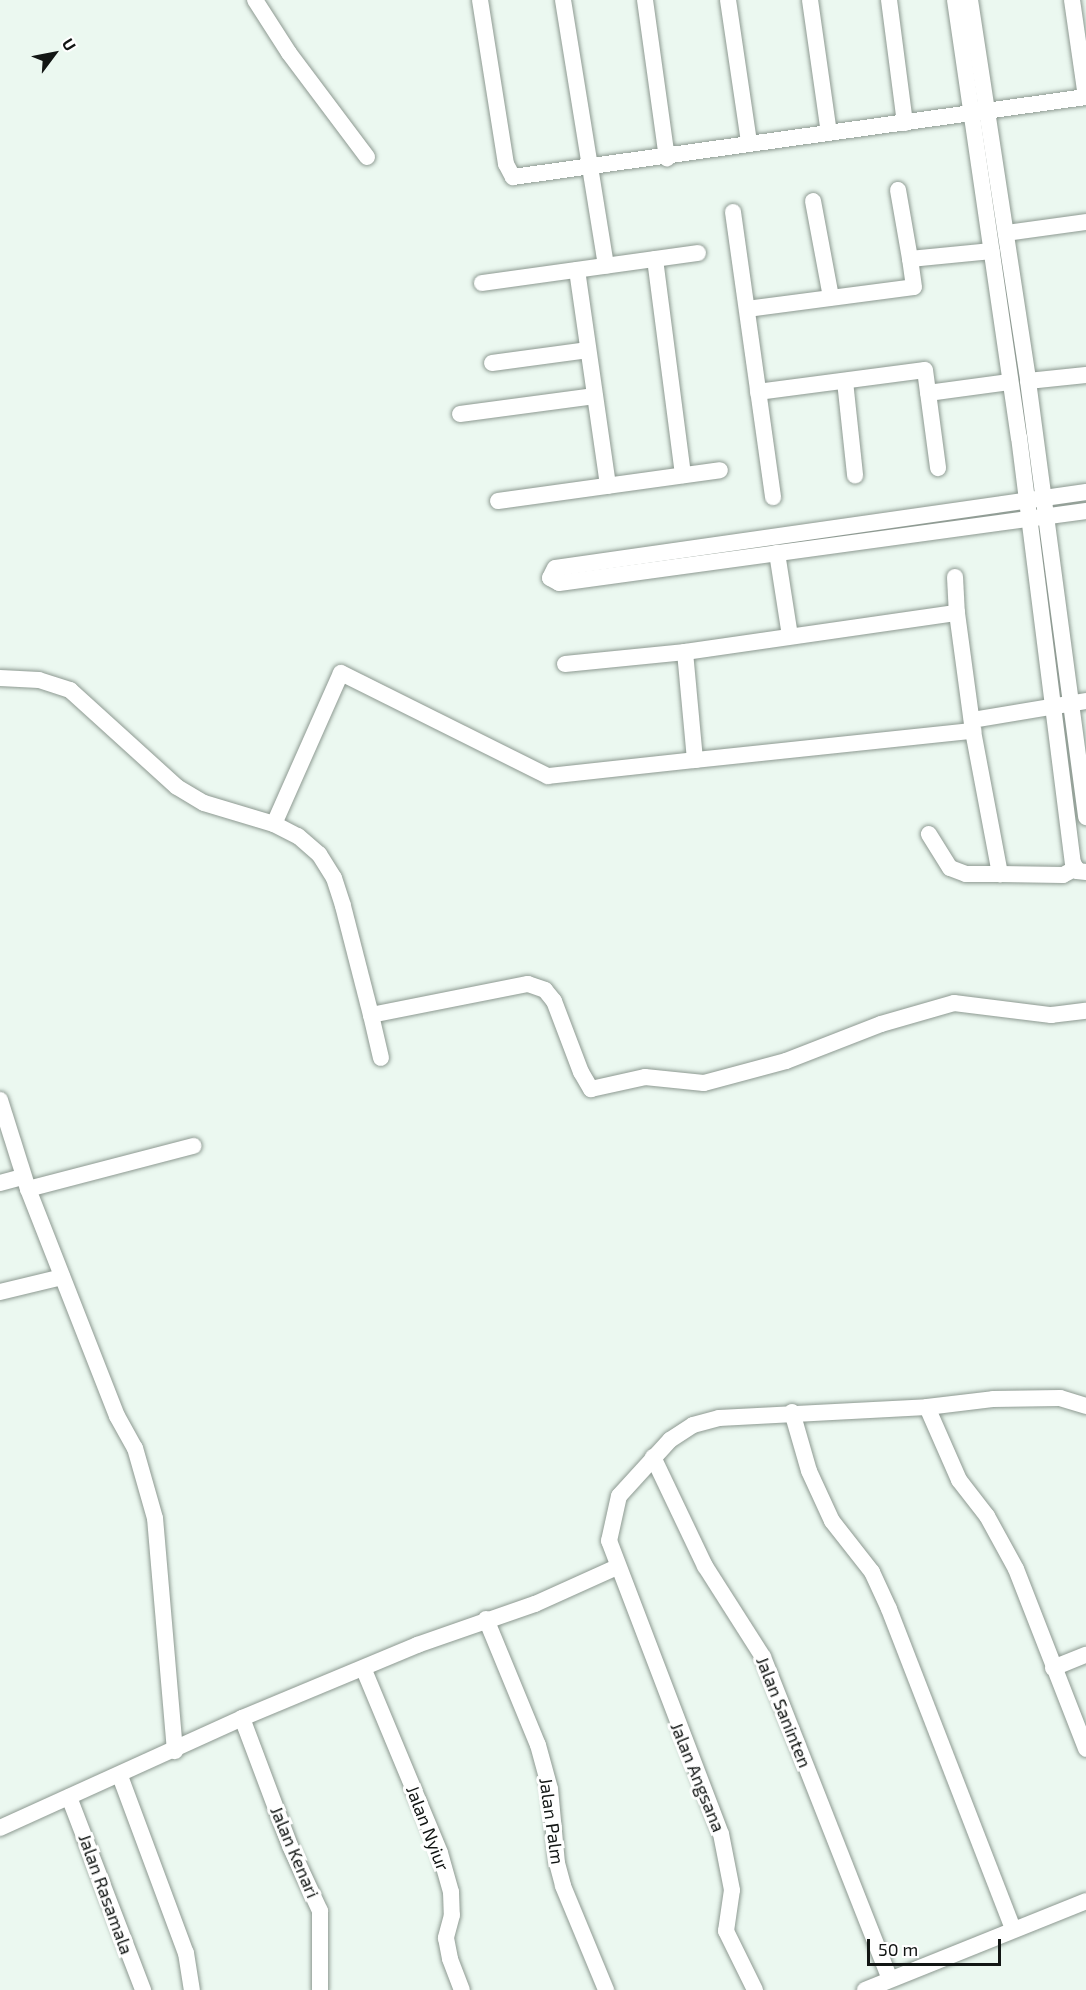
<!DOCTYPE html>
<html>
<head>
<meta charset="utf-8">
<style>
  body { margin:0 }
  #map { position:relative; width:1086px; height:1990px; overflow:hidden; background:#ebf8f0; font-family:"Exo 2",sans-serif }
  div>[style] { position:absolute }
  .roads { filter:drop-shadow(0 0 2px #8d9991) drop-shadow(0 0 2px #8d9991) }
  .street>* { height:16px; margin:-8px; padding:0 8px; transform-origin:8px; border-radius:8px; background:#fff }
  span { translate:-50% -50%; white-space:nowrap; text-align:center; line-height:1.15; -webkit-text-stroke:6px #fff; paint-order:stroke }
  .street-label { font-size:18px; color:#121614 }
  .north { position:absolute; left:24px; top:24px; width:60px; height:60px; -webkit-text-stroke:4px #fff; paint-order:stroke; rotate:58deg; font-size:16px; font-weight:700; line-height:24px; text-align:center; color:#121614 }
  .north::after { content:''; display:block; margin:auto; width:21px; height:27px; background:#121614; clip-path:polygon(50% 0,100% 100%,50% 72%,0 100%) }
  .scale { position:absolute; left:867px; top:1939px; width:134px; height:27px; box-sizing:border-box; border:3px solid #121614; border-top:0; padding-left:8px; font-size:18px; line-height:21px; white-space:nowrap; color:#121614; -webkit-text-stroke:4px #fff; paint-order:stroke }
</style>
</head>
<body>
<div id="map">
  <div class="roads">
    <div class="street">
      <div style="left:255px;top:0;width:63px;rotate:57.3deg"></div>
      <div style="left:289px;top:53px;width:130px;rotate:53.1deg"></div>
      <div style="left:480px;top:0;width:166px;rotate:81deg"></div>
      <div style="left:506px;top:164px;width:15px;rotate:62deg"></div>
      <div style="left:513px;top:177px;width:579px;rotate:-7.95deg"></div>
      <div style="left:563px;top:0;width:269px;rotate:80.8deg"></div>
      <div style="left:645px;top:0;width:160px;rotate:82.1deg"></div>
      <div style="left:728px;top:0;width:145px;rotate:81.6deg"></div>
      <div style="left:810px;top:0;width:134px;rotate:81.9deg"></div>
      <div style="left:889px;top:0;width:124px;rotate:82.6deg"></div>
      <div style="left:955px;top:0;width:442px;rotate:81.7deg"></div>
      <div style="left:1019px;top:437px;width:429px;rotate:82.8deg"></div>
      <div style="left:1073px;top:863px;width:9px;rotate:63deg"></div>
      <div style="left:1077px;top:871px;width:9px;rotate:6deg"></div>
      <div style="left:970px;top:0;width:385px;rotate:81.3deg"></div>
      <div style="left:1028px;top:381px;width:440px;rotate:82.4deg"></div>
      <div style="left:1072px;top:0;width:98px;rotate:81.8deg"></div>
      <div style="left:898px;top:190px;width:70px;rotate:80.1deg"></div>
      <div style="left:813px;top:201px;width:98px;rotate:79.4deg"></div>
      <div style="left:733px;top:212px;width:288px;rotate:82deg"></div>
      <div style="left:1006px;top:233px;width:81px;rotate:-7.8deg"></div>
      <div style="left:655px;top:259px;width:218px;rotate:82.6deg"></div>
      <div style="left:577px;top:270px;width:218px;rotate:81.8deg"></div>
      <div style="left:482px;top:283px;width:218px;rotate:-7.9deg"></div>
      <div style="left:747px;top:309px;width:168px;rotate:-7.5deg"></div>
      <div style="left:914px;top:287px;width:28px;rotate:-98deg"></div>
      <div style="left:910px;top:259px;width:82px;rotate:-5.6deg"></div>
      <div style="left:492px;top:363px;width:97px;rotate:-7.7deg"></div>
      <div style="left:845px;top:381px;width:95px;rotate:83.9deg"></div>
      <div style="left:1028px;top:381px;width:58px;rotate:-5.9deg"></div>
      <div style="left:758px;top:392px;width:168px;rotate:-7.5deg"></div>
      <div style="left:925px;top:370px;width:99px;rotate:82.4deg"></div>
      <div style="left:928px;top:393px;width:82px;rotate:-7.7deg"></div>
      <div style="left:460px;top:414px;width:136px;rotate:-7.6deg"></div>
      <div style="left:1086px;top:492px;width:536px;rotate:171.85deg"></div>
      <div style="left:555px;top:568px;width:11px;rotate:117deg"></div>
      <div style="left:550px;top:578px;width:10px;rotate:29deg"></div>
      <div style="left:559px;top:583px;width:532px;rotate:-7.78deg"></div>
      <div style="left:498px;top:501px;width:224px;rotate:-7.9deg"></div>
      <div style="left:777px;top:553px;width:84px;rotate:81.1deg"></div>
      <div style="left:955px;top:577px;width:36px;rotate:87deg"></div>
      <div style="left:685px;top:652px;width:108px;rotate:84.7deg"></div>
      <div style="left:695px;top:760px;width:280px;rotate:-6deg"></div>
      <div style="left:565px;top:664px;width:121px;rotate:-5.7deg"></div>
      <div style="left:685px;top:652px;width:275px;rotate:-8.2deg"></div>
      <div style="left:957px;top:613px;width:119px;rotate:82.3deg"></div>
      <div style="left:973px;top:731px;width:146px;rotate:79.3deg"></div>
      <div style="left:1000px;top:874px;width:34px;rotate:180deg"></div>
      <div style="left:966px;top:874px;width:17px;rotate:-159deg"></div>
      <div style="left:950px;top:868px;width:40px;rotate:-122deg"></div>
      <div style="left:0;top:678px;width:39px;rotate:3deg"></div>
      <div style="left:39px;top:680px;width:33px;rotate:18deg"></div>
      <div style="left:70px;top:690px;width:144px;rotate:42.2deg"></div>
      <div style="left:177px;top:787px;width:31px;rotate:31deg"></div>
      <div style="left:204px;top:803px;width:73px;rotate:16.7deg"></div>
      <div style="left:274px;top:824px;width:27px;rotate:27deg"></div>
      <div style="left:298px;top:836px;width:28px;rotate:41deg"></div>
      <div style="left:319px;top:854px;width:28px;rotate:58deg"></div>
      <div style="left:334px;top:878px;width:29px;rotate:72deg"></div>
      <div style="left:343px;top:906px;width:113px;rotate:75.6deg"></div>
      <div style="left:371px;top:1015px;width:160px;rotate:-11.2deg"></div>
      <div style="left:528px;top:984px;width:18px;rotate:19deg"></div>
      <div style="left:545px;top:990px;width:14px;rotate:51deg"></div>
      <div style="left:554px;top:1001px;width:76px;rotate:69.2deg"></div>
      <div style="left:581px;top:1072px;width:20px;rotate:60deg"></div>
      <div style="left:591px;top:1089px;width:55px;rotate:-12.5deg"></div>
      <div style="left:645px;top:1077px;width:59px;rotate:5.8deg"></div>
      <div style="left:704px;top:1083px;width:85px;rotate:-15deg"></div>
      <div style="left:786px;top:1061px;width:102px;rotate:-21.3deg"></div>
      <div style="left:881px;top:1024px;width:76px;rotate:-16deg"></div>
      <div style="left:954px;top:1003px;width:98px;rotate:7.1deg"></div>
      <div style="left:1051px;top:1015px;width:35px;rotate:-7deg"></div>
      <div style="left:972px;top:720px;width:116px;rotate:-9.5deg"></div>
      <div style="left:274px;top:824px;width:165px;rotate:-66.1deg"></div>
      <div style="left:341px;top:673px;width:231px;rotate:26.5deg"></div>
      <div style="left:548px;top:776px;width:148px;rotate:-6.2deg"></div>
      <div style="left:1000px;top:874px;width:63px;rotate:0.9deg"></div>
      <div style="left:1063px;top:875px;width:15px;rotate:-28deg"></div>
      <div style="left:371px;top:1015px;width:44px;rotate:76.9deg"></div>
      <div style="left:0;top:1100px;width:93px;rotate:72.5deg"></div>
      <div style="left:28px;top:1189px;width:244px;rotate:68.6deg"></div>
      <div style="left:117px;top:1416px;width:37px;rotate:61deg"></div>
      <div style="left:135px;top:1448px;width:73px;rotate:74.1deg"></div>
      <div style="left:155px;top:1518px;width:234px;rotate:85.1deg"></div>
      <div style="left:0;top:1183px;width:24px;rotate:-15deg"></div>
      <div style="left:28px;top:1189px;width:171px;rotate:-14.6deg"></div>
      <div style="left:0;top:1292px;width:64px;rotate:-13.6deg"></div>
      <div style="left:927px;top:1407px;width:80px;rotate:66.3deg"></div>
      <div style="left:959px;top:1480px;width:46px;rotate:52.1deg"></div>
      <div style="left:987px;top:1516px;width:60px;rotate:61.3deg"></div>
      <div style="left:1016px;top:1569px;width:193px;rotate:68.7deg"></div>
      <div style="left:792px;top:1412px;width:61px;rotate:73.9deg"></div>
      <div style="left:809px;top:1471px;width:55px;rotate:65.3deg"></div>
      <div style="left:832px;top:1521px;width:65px;rotate:51.9deg"></div>
      <div style="left:872px;top:1572px;width:41px;rotate:65.3deg"></div>
      <div style="left:889px;top:1609px;width:342px;rotate:68.8deg"></div>
      <div style="left:653px;top:1457px;width:121px;rotate:64.5deg"></div>
      <div style="left:705px;top:1566px;width:108px;rotate:57.5deg"></div>
      <div style="left:763px;top:1657px;width:346px;rotate:68.5deg"></div>
      <div style="left:486px;top:1619px;width:136px;rotate:67.6deg"></div>
      <div style="left:538px;top:1745px;width:46px;rotate:74.7deg"></div>
      <div style="left:550px;top:1789px;width:74px;rotate:84.6deg"></div>
      <div style="left:557px;top:1863px;width:24px;rotate:75deg"></div>
      <div style="left:563px;top:1886px;width:113px;rotate:67.5deg"></div>
      <div style="left:1053px;top:1668px;width:35px;rotate:-22deg"></div>
      <div style="left:364px;top:1670px;width:198px;rotate:67.4deg"></div>
      <div style="left:440px;top:1853px;width:41px;rotate:74.2deg"></div>
      <div style="left:451px;top:1892px;width:23px;rotate:88deg"></div>
      <div style="left:452px;top:1915px;width:24px;rotate:105deg"></div>
      <div style="left:446px;top:1938px;width:21px;rotate:79deg"></div>
      <div style="left:450px;top:1959px;width:33px;rotate:69deg"></div>
      <div style="left:242px;top:1718px;width:137px;rotate:69.4deg"></div>
      <div style="left:290px;top:1846px;width:72px;rotate:65.2deg"></div>
      <div style="left:320px;top:1911px;width:79px;rotate:90deg"></div>
      <div style="left:120px;top:1776px;width:189px;rotate:69.6deg"></div>
      <div style="left:186px;top:1953px;width:37px;rotate:81deg"></div>
      <div style="left:69px;top:1797px;width:207px;rotate:69deg"></div>
      <div style="left:0;top:1828px;width:266px;rotate:-24.4deg"></div>
      <div style="left:242px;top:1718px;width:190px;rotate:-22.6deg"></div>
      <div style="left:417px;top:1645px;width:125px;rotate:-19.2deg"></div>
      <div style="left:535px;top:1604px;width:90px;rotate:-24.3deg"></div>
      <div style="left:755px;top:1990px;width:66px;rotate:-116.2deg"></div>
      <div style="left:726px;top:1931px;width:41px;rotate:-81.7deg"></div>
      <div style="left:732px;top:1890px;width:57px;rotate:-101.1deg"></div>
      <div style="left:721px;top:1834px;width:314px;rotate:-110.9deg"></div>
      <div style="left:609px;top:1541px;width:46px;rotate:-77.5deg"></div>
      <div style="left:619px;top:1496px;width:76px;rotate:-47.7deg"></div>
      <div style="left:670px;top:1440px;width:27px;rotate:-33deg"></div>
      <div style="left:693px;top:1425px;width:27px;rotate:-15deg"></div>
      <div style="left:719px;top:1418px;width:208px;rotate:-3deg"></div>
      <div style="left:927px;top:1407px;width:66px;rotate:-6.9deg"></div>
      <div style="left:993px;top:1399px;width:67px;rotate:-0.9deg"></div>
      <div style="left:1060px;top:1398px;width:27px;rotate:17deg"></div>
      <div style="left:865px;top:1990px;width:238px;rotate:-21.9deg"></div>
    </div>
  </div>
  <div class="street-label">
    <span style="left:784px;top:1712px;rotate:68deg">Jalan Saninten</span>
    <span style="left:698px;top:1777px;rotate:68deg">Jalan Angsana</span>
    <span style="left:552px;top:1821px;rotate:82deg">Jalan Palm</span>
    <span style="left:428px;top:1828px;rotate:69deg">Jalan Nyiur</span>
    <span style="left:295px;top:1852px;rotate:67deg">Jalan Kenari</span>
    <span style="left:106px;top:1894px;rotate:70deg">Jalan Rasamala</span>
  </div>
  <div class="north">U</div>
  <div class="scale">50 m</div>
</div>
</body>
</html>
